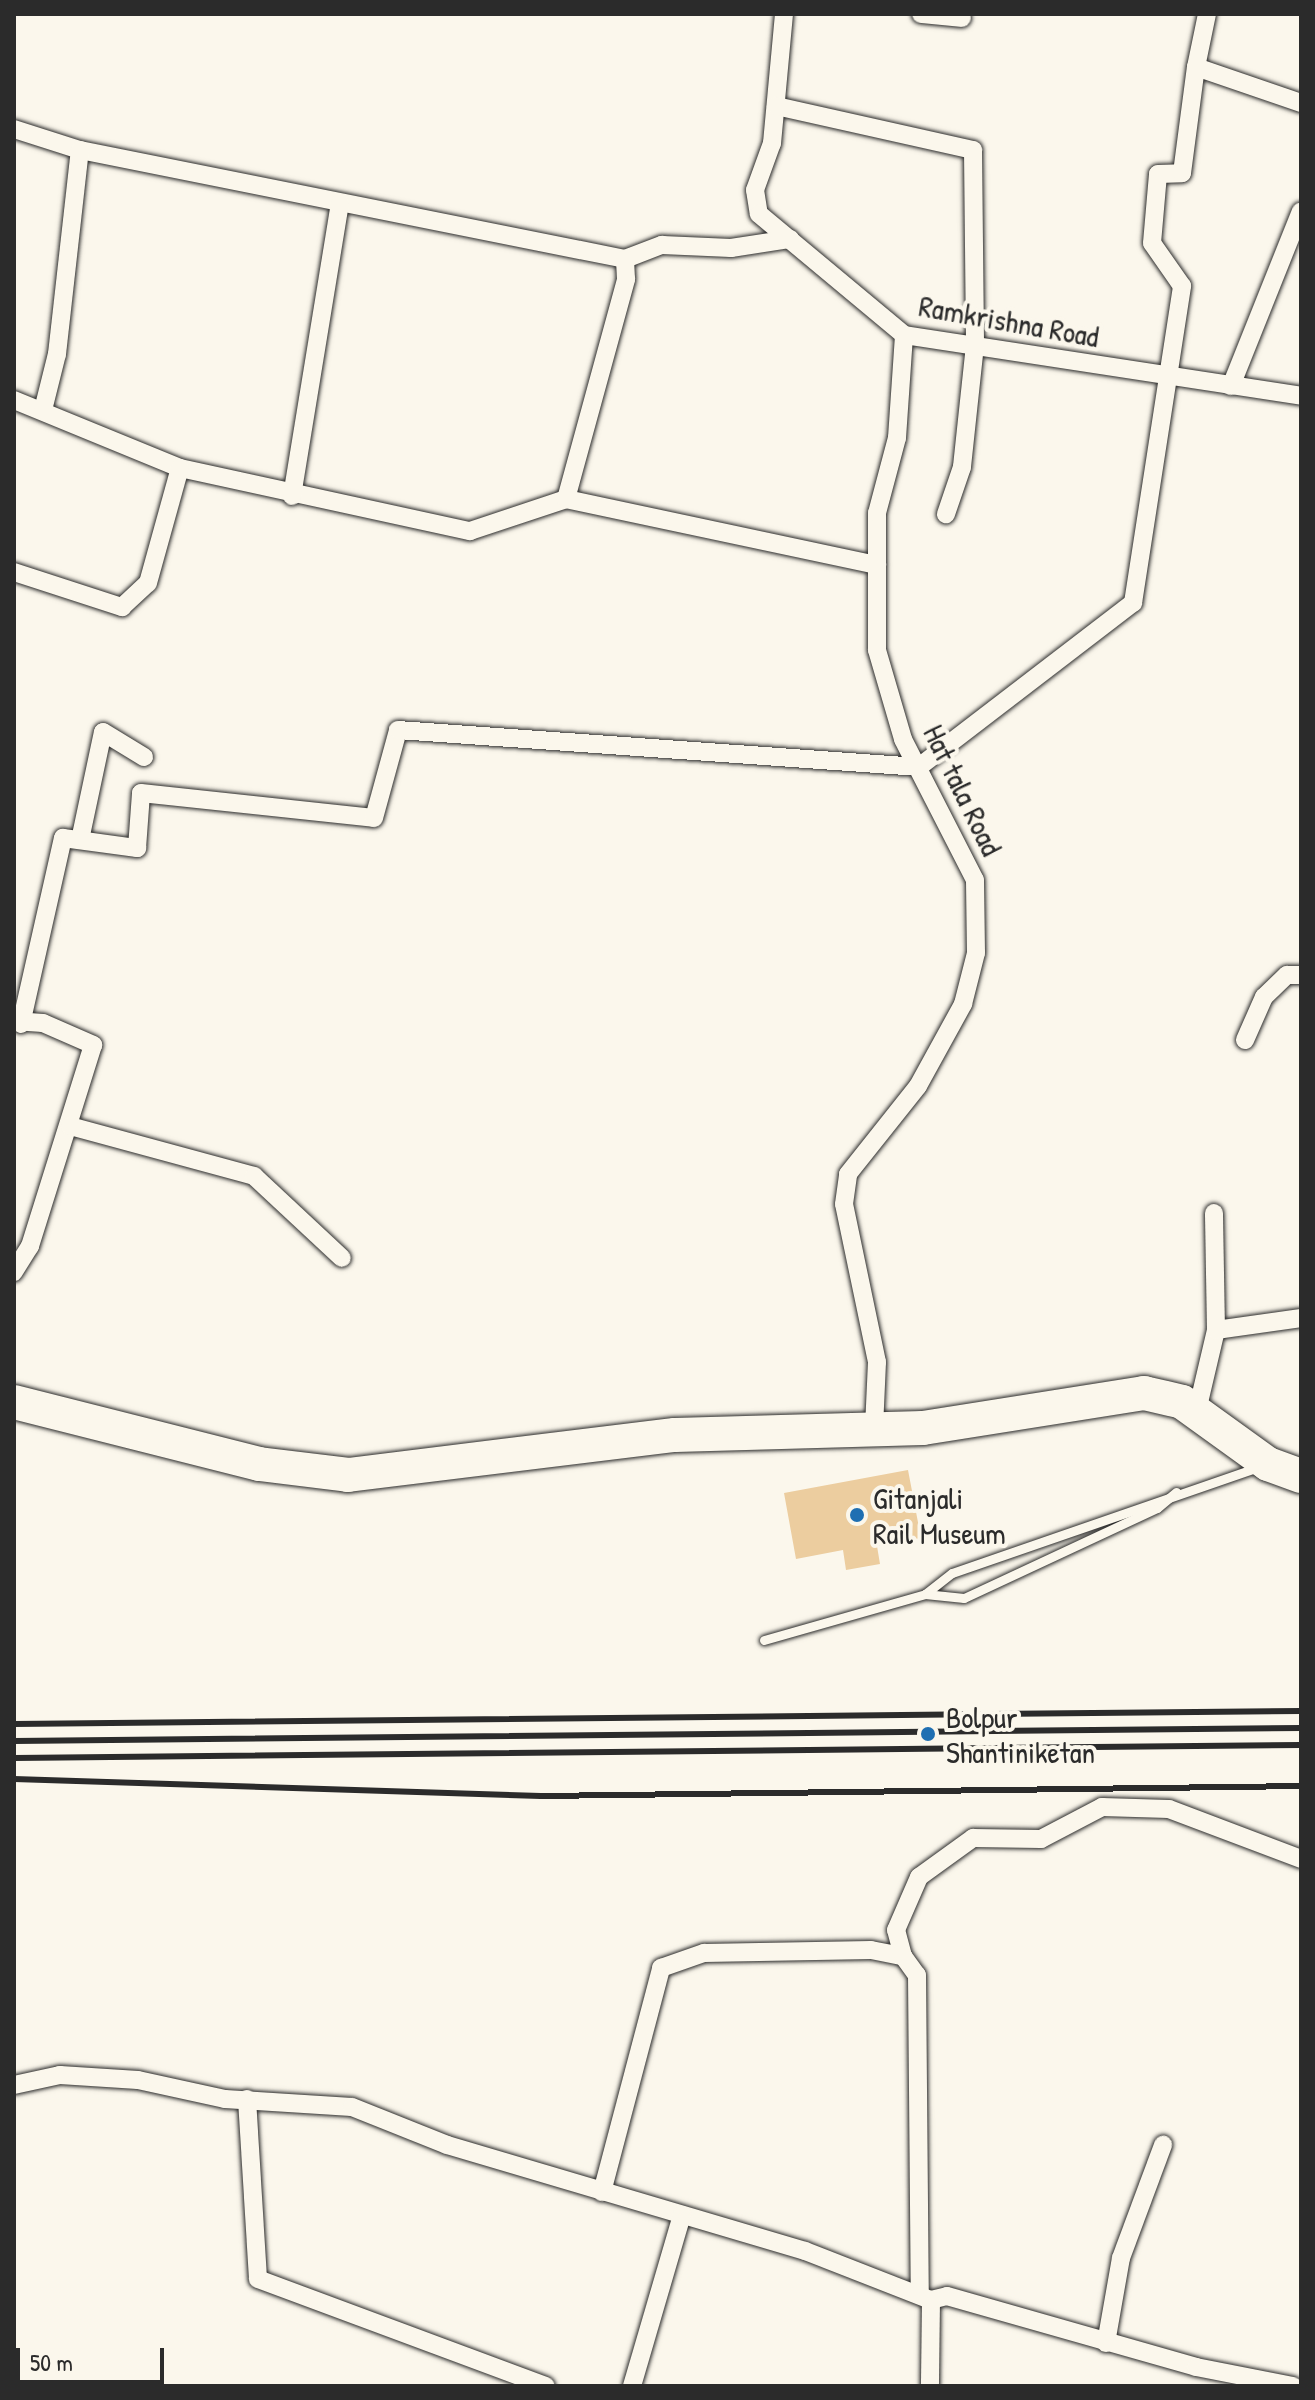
<!DOCTYPE html>
<html>
<head>
<meta charset="utf-8">
<style>
  body { margin:0 }
  #map { position:relative; width:1315px; height:2400px; overflow:hidden; background:#fbf7ec; font-family:"Patrick Hand",sans-serif }
  div>[style] { position:absolute }
  .building>* { inset:0; background:#eccd9f }
  .roads { filter:drop-shadow(0 0 2px #2b2b2b) drop-shadow(0 0 2px #2b2b2b) }
  .lane>* { height:9px; margin:-4.5px; padding:0 4.5px; transform-origin:4.5px; border-radius:4.5px; background:#fbf7ec }
  .street>* { height:18px; margin:-9px; padding:0 9px; transform-origin:9px; border-radius:9px; background:#fbf7ec }
  .highway>* { height:34px; margin:-17px; padding:0 17px; transform-origin:17px; border-radius:17px; background:#fbf7ec }
  .rail>* { height:6px; margin:-3px; padding:0 3px; transform-origin:3px; border-radius:3px; background:#2b2b2b }
  .dots>* { width:22px; height:22px; translate:-50% -50%; box-sizing:border-box; border:4px solid #fbf7ec; border-radius:50% }
  span { translate:-50% -50%; white-space:nowrap; text-align:center; line-height:1.15; -webkit-text-stroke:8px #fbf7ec; paint-order:stroke }
  .street-label { font-size:30px; color:#2b2b2b }
  .poi-label { font-size:30px; color:#2b2b2b }
  .left { translate:0 -50%; text-align:left }
  .frame { position:absolute; inset:0; border:16px solid #2b2b2b; pointer-events:none }
  .scale { position:absolute; left:16px; top:2348px; width:148px; height:36px; box-sizing:border-box; border:4px solid #2b2b2b; border-top:0; padding-left:10px; font-size:24px; line-height:28px; white-space:nowrap; color:#2b2b2b; -webkit-text-stroke:6px #fbf7ec; paint-order:stroke }
</style>
</head>
<body>
<div id="map">
  <div class="building">
    <div style="clip-path:polygon(908px 1470px,921px 1538px,877px 1546px,880px 1564px,846px 1570px,843px 1550px,796px 1559px,784px 1493px)"></div>
  </div>
  <div class="roads">
    <div class="lane">
      <div style="left:925px;top:1594px;width:34px;rotate:-38deg"></div>
      <div style="left:952px;top:1573px;width:322px;rotate:-19.1deg"></div>
      <div style="left:764px;top:1640px;width:167px;rotate:-15.9deg"></div>
      <div style="left:925px;top:1594px;width:39px;rotate:6deg"></div>
      <div style="left:964px;top:1598px;width:213px;rotate:-25deg"></div>
      <div style="left:1157px;top:1508px;width:25px;rotate:-40deg"></div>
    </div>
    <div class="street">
      <div style="left:784px;top:14px;width:130px;rotate:95.3deg"></div>
      <div style="left:772px;top:143px;width:50px;rotate:109.9deg"></div>
      <div style="left:755px;top:190px;width:24px;rotate:81deg"></div>
      <div style="left:759px;top:214px;width:189px;rotate:39.8deg"></div>
      <div style="left:904px;top:335px;width:402px;rotate:8.7deg"></div>
      <div style="left:921px;top:14px;width:41px;rotate:5.6deg"></div>
      <div style="left:1207px;top:14px;width:54px;rotate:101.7deg"></div>
      <div style="left:1196px;top:67px;width:111px;rotate:18.9deg"></div>
      <div style="left:776px;top:106px;width:202px;rotate:12.6deg"></div>
      <div style="left:973px;top:150px;width:195px;rotate:89.4deg"></div>
      <div style="left:975px;top:345px;width:123px;rotate:96.1deg"></div>
      <div style="left:962px;top:467px;width:50px;rotate:108.8deg"></div>
      <div style="left:14px;top:129px;width:69px;rotate:17.7deg"></div>
      <div style="left:80px;top:150px;width:556px;rotate:11.31deg"></div>
      <div style="left:625px;top:259px;width:40px;rotate:-21deg"></div>
      <div style="left:662px;top:245px;width:69px;rotate:2.5deg"></div>
      <div style="left:731px;top:248px;width:60px;rotate:-8.7deg"></div>
      <div style="left:1231px;top:386px;width:188px;rotate:-68.2deg"></div>
      <div style="left:14px;top:400px;width:179px;rotate:22.3deg"></div>
      <div style="left:180px;top:468px;width:297px;rotate:12.3deg"></div>
      <div style="left:470px;top:531px;width:101px;rotate:-18.4deg"></div>
      <div style="left:566px;top:499px;width:318px;rotate:12deg"></div>
      <div style="left:43px;top:410px;width:58px;rotate:-76deg"></div>
      <div style="left:57px;top:354px;width:205px;rotate:-83.6deg"></div>
      <div style="left:292px;top:496px;width:297px;rotate:-80.7deg"></div>
      <div style="left:566px;top:499px;width:228px;rotate:-74.7deg"></div>
      <div style="left:626px;top:279px;width:20px;rotate:-93deg"></div>
      <div style="left:14px;top:572px;width:114px;rotate:18deg"></div>
      <div style="left:122px;top:607px;width:35px;rotate:-43deg"></div>
      <div style="left:148px;top:583px;width:119px;rotate:-74.5deg"></div>
      <div style="left:80px;top:840px;width:110px;rotate:-78deg"></div>
      <div style="left:103px;top:732px;width:48px;rotate:31.4deg"></div>
      <div style="left:14px;top:1021px;width:29px;rotate:4deg"></div>
      <div style="left:43px;top:1023px;width:55px;rotate:23.7deg"></div>
      <div style="left:93px;top:1045px;width:211px;rotate:107.4deg"></div>
      <div style="left:30px;top:1246px;width:31px;rotate:122deg"></div>
      <div style="left:21px;top:1024px;width:191px;rotate:-77.3deg"></div>
      <div style="left:63px;top:838px;width:75px;rotate:7.7deg"></div>
      <div style="left:137px;top:848px;width:55px;rotate:-85.8deg"></div>
      <div style="left:141px;top:793px;width:234px;rotate:6.1deg"></div>
      <div style="left:374px;top:818px;width:91px;rotate:-74.7deg"></div>
      <div style="left:398px;top:730px;width:522px;rotate:4.06deg"></div>
      <div style="left:919px;top:767px;width:270px;rotate:-37.5deg"></div>
      <div style="left:1133px;top:603px;width:321px;rotate:-81.2deg"></div>
      <div style="left:1182px;top:286px;width:52px;rotate:-124.9deg"></div>
      <div style="left:1152px;top:243px;width:69px;rotate:-85deg"></div>
      <div style="left:1158px;top:174px;width:24px;rotate:-2deg"></div>
      <div style="left:1182px;top:173px;width:107px;rotate:-82.5deg"></div>
      <div style="left:1245px;top:1040px;width:47px;rotate:-66.2deg"></div>
      <div style="left:1264px;top:997px;width:32px;rotate:-44deg"></div>
      <div style="left:1287px;top:975px;width:14px"></div>
      <div style="left:70px;top:1126px;width:191px;rotate:15.2deg"></div>
      <div style="left:254px;top:1176px;width:120px;rotate:43deg"></div>
      <div style="left:1216px;top:1330px;width:86px;rotate:-8deg"></div>
      <div style="left:1197px;top:1411px;width:83px;rotate:-76.8deg"></div>
      <div style="left:1216px;top:1330px;width:117px;rotate:-91deg"></div>
      <div style="left:874px;top:1428px;width:66px;rotate:-87.4deg"></div>
      <div style="left:877px;top:1362px;width:161px;rotate:-101.8deg"></div>
      <div style="left:844px;top:1204px;width:30px;rotate:-82deg"></div>
      <div style="left:848px;top:1174px;width:112px;rotate:-51.5deg"></div>
      <div style="left:918px;top:1086px;width:94px;rotate:-61.2deg"></div>
      <div style="left:963px;top:1004px;width:53px;rotate:-75.7deg"></div>
      <div style="left:976px;top:953px;width:73px;rotate:-90.8deg"></div>
      <div style="left:975px;top:880px;width:158px;rotate:-117.1deg"></div>
      <div style="left:903px;top:739px;width:93px;rotate:-106.3deg"></div>
      <div style="left:877px;top:650px;width:137px;rotate:-90deg"></div>
      <div style="left:877px;top:513px;width:78px;rotate:-75.1deg"></div>
      <div style="left:897px;top:438px;width:103px;rotate:-86.1deg"></div>
      <div style="left:903px;top:1956px;width:27px;rotate:-105deg"></div>
      <div style="left:896px;top:1930px;width:58px;rotate:-66.5deg"></div>
      <div style="left:919px;top:1877px;width:67px;rotate:-35.8deg"></div>
      <div style="left:973px;top:1838px;width:68px;rotate:0.8deg"></div>
      <div style="left:1041px;top:1839px;width:69px;rotate:-27.7deg"></div>
      <div style="left:1102px;top:1807px;width:67px;rotate:1.7deg"></div>
      <div style="left:1169px;top:1809px;width:141px;rotate:20.7deg"></div>
      <div style="left:14px;top:2085px;width:47px;rotate:-12.3deg"></div>
      <div style="left:60px;top:2075px;width:78px;rotate:3.7deg"></div>
      <div style="left:138px;top:2080px;width:89px;rotate:12.3deg"></div>
      <div style="left:225px;top:2099px;width:127px;rotate:3.6deg"></div>
      <div style="left:352px;top:2107px;width:102px;rotate:21.8deg"></div>
      <div style="left:447px;top:2145px;width:373px;rotate:16.5deg"></div>
      <div style="left:805px;top:2251px;width:135px;rotate:21.3deg"></div>
      <div style="left:931px;top:2300px;width:86px;rotate:90.7deg"></div>
      <div style="left:247px;top:2099px;width:180px;rotate:86.5deg"></div>
      <div style="left:258px;top:2279px;width:307px;rotate:20.4deg"></div>
      <div style="left:602px;top:2192px;width:232px;rotate:-75.2deg"></div>
      <div style="left:661px;top:1968px;width:46px;rotate:-19.2deg"></div>
      <div style="left:704px;top:1953px;width:167px;rotate:-1deg"></div>
      <div style="left:871px;top:1950px;width:33px;rotate:11deg"></div>
      <div style="left:903px;top:1956px;width:24px;rotate:54deg"></div>
      <div style="left:917px;top:1975px;width:319px;rotate:89.5deg"></div>
      <div style="left:931px;top:2300px;width:16px;rotate:-14deg"></div>
      <div style="left:947px;top:2296px;width:259px;rotate:15.9deg"></div>
      <div style="left:1196px;top:2367px;width:99px;rotate:11.1deg"></div>
      <div style="left:1106px;top:2343px;width:86px;rotate:-80deg"></div>
      <div style="left:1121px;top:2258px;width:121px;rotate:-69.6deg"></div>
      <div style="left:632px;top:2386px;width:178px;rotate:-73.7deg"></div>
    </div>
    <div class="highway">
      <div style="left:14px;top:1402px;width:253px;rotate:14.2deg"></div>
      <div style="left:259px;top:1464px;width:90px;rotate:7deg"></div>
      <div style="left:348px;top:1475px;width:329px;rotate:-7deg"></div>
      <div style="left:675px;top:1435px;width:248px;rotate:-1.6deg"></div>
      <div style="left:923px;top:1428px;width:224px;rotate:-9deg"></div>
      <div style="left:1144px;top:1393px;width:39px;rotate:13deg"></div>
      <div style="left:1182px;top:1402px;width:106px;rotate:35.8deg"></div>
      <div style="left:1268px;top:1464px;width:35px;rotate:20deg"></div>
    </div>
  </div>
  <div class="rail">
    <div style="left:14px;top:1724px;width:1287px;rotate:-0.58deg"></div>
    <div style="left:14px;top:1741px;width:1287px;rotate:-0.58deg"></div>
    <div style="left:14px;top:1758px;width:1287px;rotate:-0.58deg"></div>
    <div style="left:14px;top:1779px;width:527px;rotate:1.85deg"></div>
    <div style="left:541px;top:1796px;width:760px;rotate:-0.75deg"></div>
  </div>
  <div class="dots">
    <div style="left:857px;top:1515px;background:#1f6fb2"></div>
    <div style="left:928px;top:1734px;background:#1f6fb2"></div>
  </div>
  <div class="street-label">
    <span style="left:1009px;top:321px;rotate:10deg">Ramkrishna Road</span>
    <span style="left:963px;top:790px;rotate:64deg">Hat tala Road</span>
  </div>
  <div class="poi-label">
    <span class="left" style="left:873px;top:1515px">Gitanjali<br>Rail Museum</span>
    <span class="left" style="left:946px;top:1734px">Bolpur<br>Shantiniketan</span>
  </div>
  <div class="frame"></div>
  <div class="scale">50 m</div>
</div>
</body>
</html>
